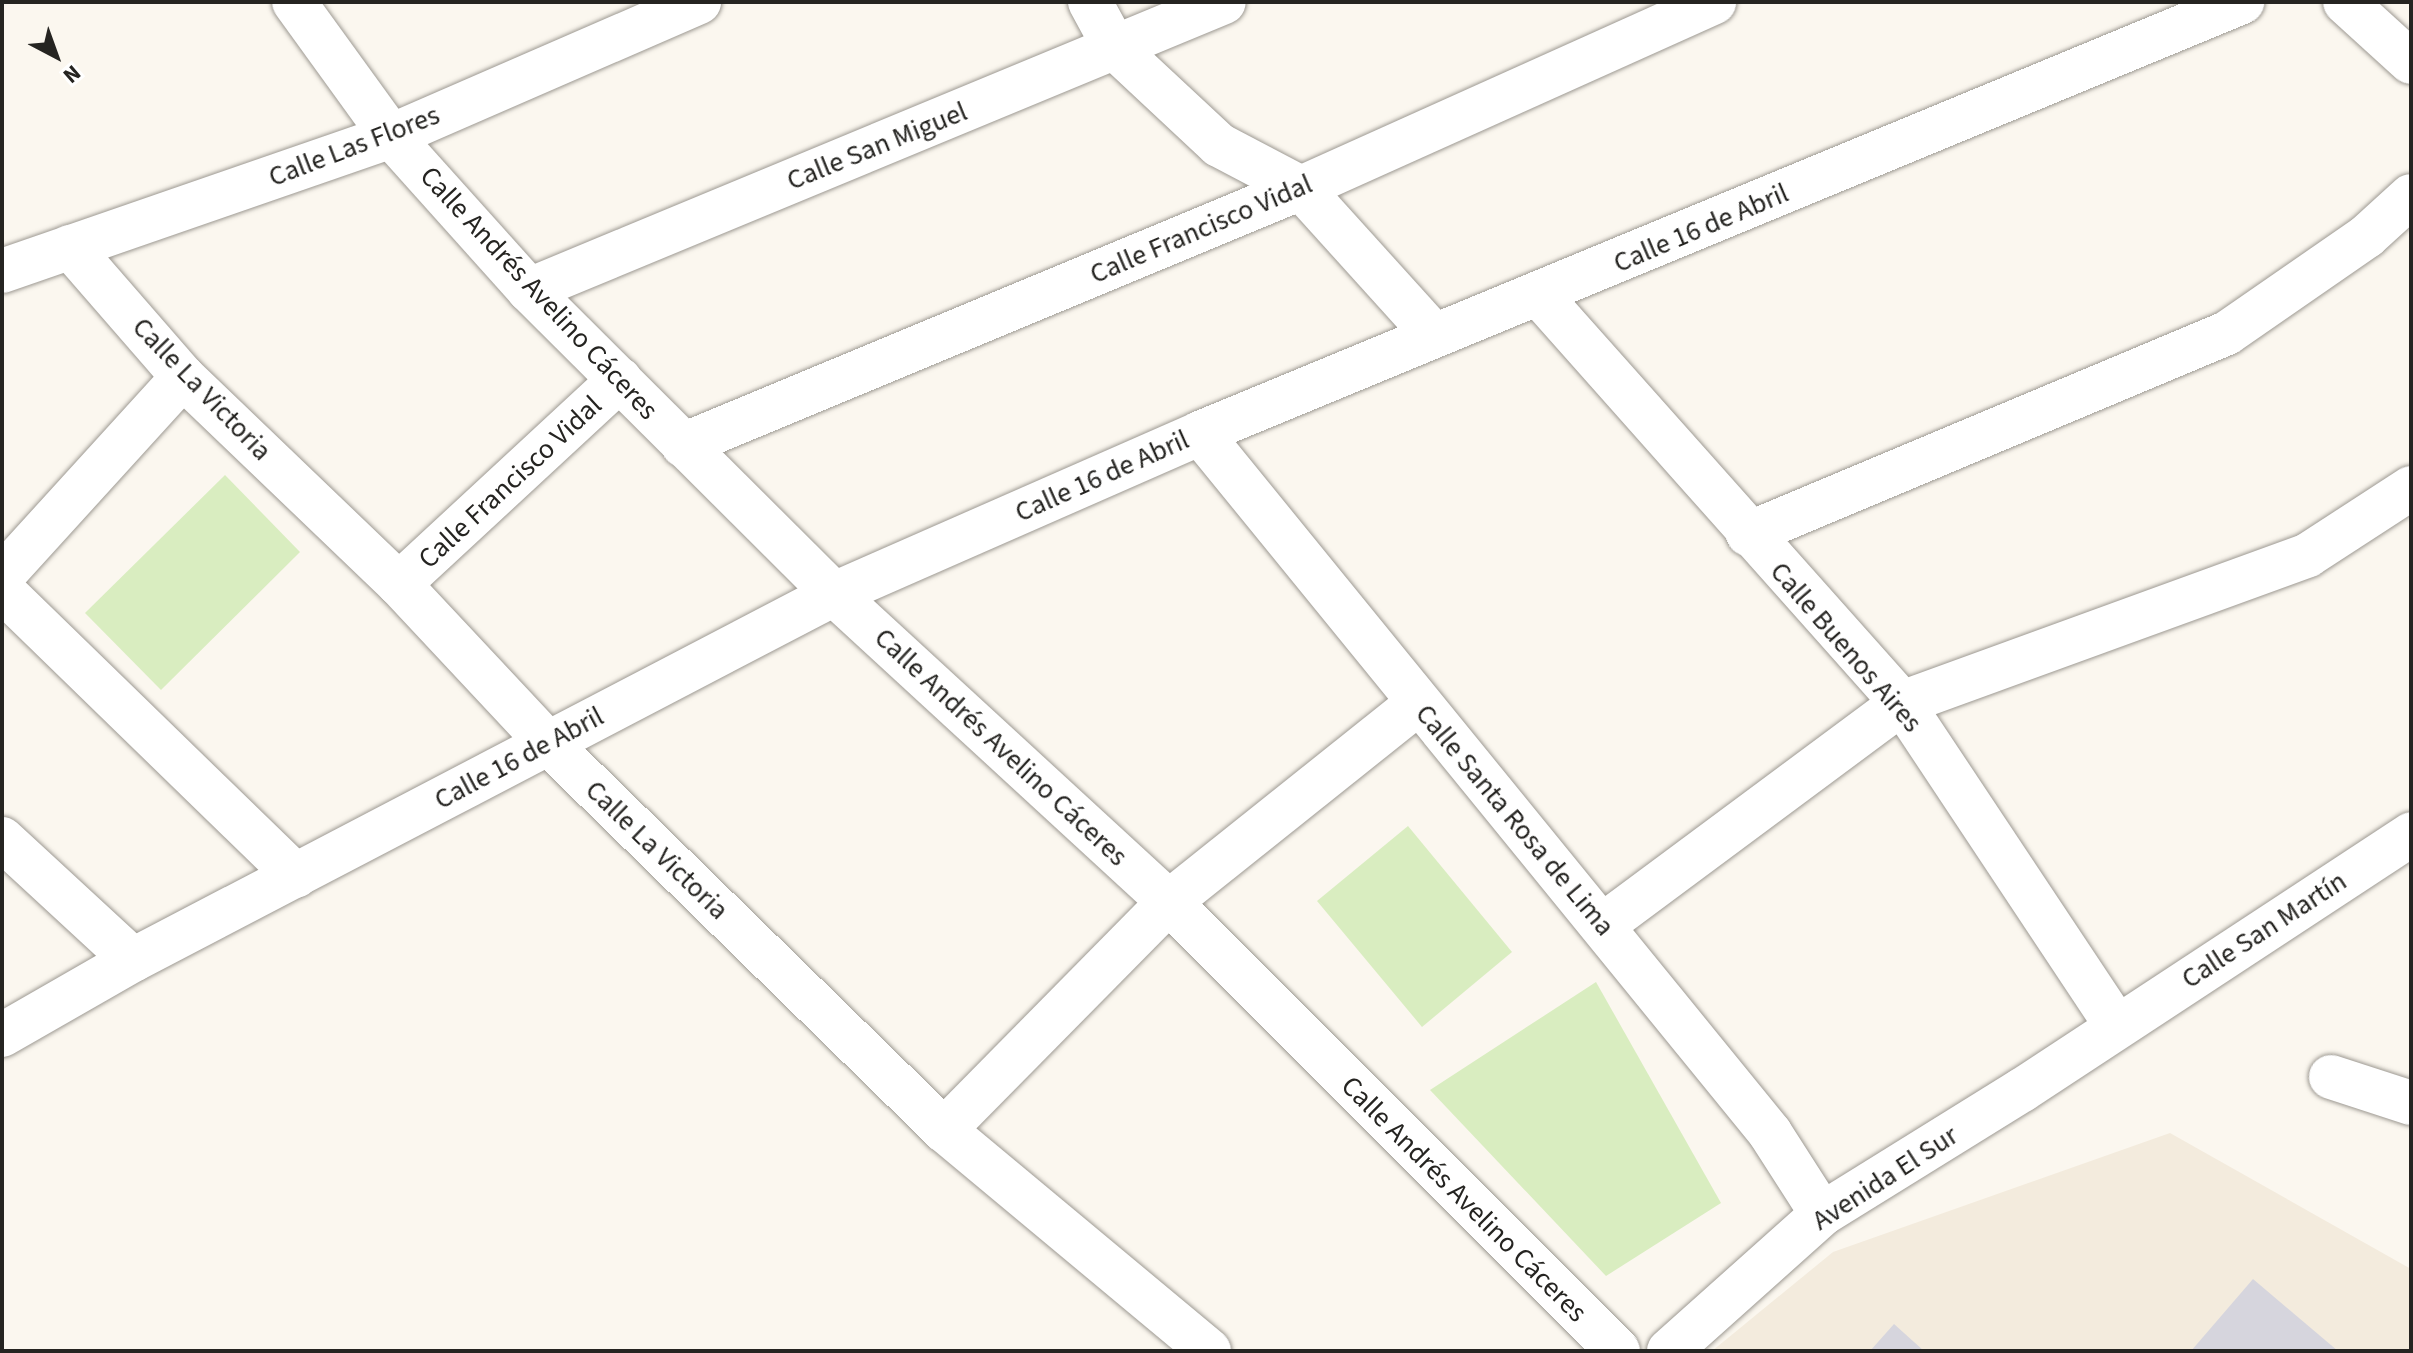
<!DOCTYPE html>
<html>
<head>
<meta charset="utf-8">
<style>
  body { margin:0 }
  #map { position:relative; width:2413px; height:1353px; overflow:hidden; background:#fbf7ef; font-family:"Source Sans 3",sans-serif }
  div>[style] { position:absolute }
  .built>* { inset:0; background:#f3ebdd }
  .green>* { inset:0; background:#d9edc0 }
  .building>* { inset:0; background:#d6d5dd }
  .roads { filter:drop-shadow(0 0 2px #9d9992) drop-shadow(0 0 2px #9d9992) }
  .minor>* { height:44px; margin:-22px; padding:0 22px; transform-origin:22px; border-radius:22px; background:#fff }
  span { translate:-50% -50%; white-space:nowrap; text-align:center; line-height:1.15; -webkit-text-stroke:6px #fff; paint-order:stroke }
  .street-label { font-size:28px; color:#252421 }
  .frame { position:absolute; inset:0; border:4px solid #252421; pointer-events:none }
  .north { position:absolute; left:16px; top:16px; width:80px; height:80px; -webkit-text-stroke:6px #fff; paint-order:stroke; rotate:139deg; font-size:22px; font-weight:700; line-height:32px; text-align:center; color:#252421 }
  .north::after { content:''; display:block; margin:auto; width:28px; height:36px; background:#252421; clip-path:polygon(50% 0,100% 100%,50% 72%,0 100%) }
</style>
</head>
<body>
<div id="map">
  <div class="built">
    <div style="clip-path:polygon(2170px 1133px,2411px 1269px,2411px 1351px,1712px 1351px,1833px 1252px)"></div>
  </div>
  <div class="green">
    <div style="clip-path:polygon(225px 475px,300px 552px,161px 690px,85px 613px)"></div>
    <div style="clip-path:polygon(1408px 826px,1512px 952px,1422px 1027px,1317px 901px)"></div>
    <div style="clip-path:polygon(1596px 982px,1721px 1203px,1606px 1276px,1430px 1090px)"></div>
  </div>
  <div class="building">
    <div style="clip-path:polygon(2253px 1279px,2338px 1351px,2191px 1351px)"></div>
    <div style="clip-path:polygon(1894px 1324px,1924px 1351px,1870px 1351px)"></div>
  </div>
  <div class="roads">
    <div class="minor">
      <div style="left:294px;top:2px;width:165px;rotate:54.1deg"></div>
      <div style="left:391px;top:136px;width:207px;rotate:48.1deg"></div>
      <div style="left:529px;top:290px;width:431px;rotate:44.9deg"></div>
      <div style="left:834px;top:594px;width:455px;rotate:42.6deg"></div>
      <div style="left:1169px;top:902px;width:635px;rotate:45deg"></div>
      <div style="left:1090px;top:2px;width:52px;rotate:61.5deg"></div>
      <div style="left:1115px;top:48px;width:142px;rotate:43deg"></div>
      <div style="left:1219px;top:145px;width:93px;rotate:27.7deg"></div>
      <div style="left:1301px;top:188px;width:198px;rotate:47.9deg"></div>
      <div style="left:2345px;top:2px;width:89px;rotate:42.3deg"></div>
      <div style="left:70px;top:247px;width:172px;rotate:49deg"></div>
      <div style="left:183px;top:377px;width:299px;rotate:43.8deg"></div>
      <div style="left:399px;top:584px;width:216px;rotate:46.9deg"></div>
      <div style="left:547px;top:742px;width:555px;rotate:44.34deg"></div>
      <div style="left:944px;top:1130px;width:345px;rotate:39.8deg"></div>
      <div style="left:2px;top:271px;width:412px;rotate:-19.1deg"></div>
      <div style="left:391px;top:136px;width:336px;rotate:-23.5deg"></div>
      <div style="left:529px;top:290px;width:752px;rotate:-22.51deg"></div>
      <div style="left:1540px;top:296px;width:545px;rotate:48.35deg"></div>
      <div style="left:1902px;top:703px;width:388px;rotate:56.4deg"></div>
      <div style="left:1200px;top:433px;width:903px;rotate:50.84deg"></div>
      <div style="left:1770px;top:1133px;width:96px;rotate:57.3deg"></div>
      <div style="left:683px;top:445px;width:669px;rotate:-22.58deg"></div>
      <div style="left:1301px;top:188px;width:453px;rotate:-24.2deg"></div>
      <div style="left:1748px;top:534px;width:519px;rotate:-22.76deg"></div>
      <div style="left:2227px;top:333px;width:170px;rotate:-34.7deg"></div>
      <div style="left:2367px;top:236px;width:59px;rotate:-42.3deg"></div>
      <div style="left:2px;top:576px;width:269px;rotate:-47.7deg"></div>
      <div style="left:399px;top:584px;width:301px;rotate:-42.8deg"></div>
      <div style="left:2px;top:590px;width:410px;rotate:44.2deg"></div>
      <div style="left:2px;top:839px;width:178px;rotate:42.7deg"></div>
      <div style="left:1603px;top:925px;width:372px;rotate:-36.6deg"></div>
      <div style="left:1902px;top:703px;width:432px;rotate:-20deg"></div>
      <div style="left:2308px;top:555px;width:123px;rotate:-33deg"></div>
      <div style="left:2px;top:1035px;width:151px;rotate:-29.8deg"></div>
      <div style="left:133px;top:960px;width:791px;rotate:-27.57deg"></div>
      <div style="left:834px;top:594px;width:400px;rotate:-23.7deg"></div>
      <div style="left:1200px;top:433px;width:1128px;rotate:-22.47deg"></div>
      <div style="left:2331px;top:1077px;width:84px;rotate:18deg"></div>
      <div style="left:944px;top:1130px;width:320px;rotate:-45.4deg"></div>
      <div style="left:1169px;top:902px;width:317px;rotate:-38.6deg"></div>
      <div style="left:1669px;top:1351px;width:205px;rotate:-41.8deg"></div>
      <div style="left:1822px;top:1214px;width:235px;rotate:-31.8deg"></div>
      <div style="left:2022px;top:1090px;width:466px;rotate:-33.3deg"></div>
    </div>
  </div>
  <div class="street-label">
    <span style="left:354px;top:146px;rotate:-21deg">Calle Las Flores</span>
    <span style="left:877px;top:146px;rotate:-22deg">Calle San Miguel</span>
    <span style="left:1701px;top:228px;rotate:-23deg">Calle 16 de Abril</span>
    <span style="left:1201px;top:229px;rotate:-23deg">Calle Francisco Vidal</span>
    <span style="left:539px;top:293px;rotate:47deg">Calle Andrés Avelino Cáceres</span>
    <span style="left:202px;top:389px;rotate:46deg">Calle La Victoria</span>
    <span style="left:1102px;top:476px;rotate:-24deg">Calle 16 de Abril</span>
    <span style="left:510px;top:482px;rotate:-43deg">Calle Francisco Vidal</span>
    <span style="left:1846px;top:647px;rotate:49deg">Calle Buenos Aires</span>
    <span style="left:1001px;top:747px;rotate:43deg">Calle Andrés Avelino Cáceres</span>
    <span style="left:519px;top:758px;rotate:-28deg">Calle 16 de Abril</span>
    <span style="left:1515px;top:820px;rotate:50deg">Calle Santa Rosa de Lima</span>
    <span style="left:657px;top:850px;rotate:44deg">Calle La Victoria</span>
    <span style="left:2264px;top:930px;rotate:-33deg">Calle San Martín</span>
    <span style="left:1885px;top:1178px;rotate:-33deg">Avenida El Sur</span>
    <span style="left:1464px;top:1199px;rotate:45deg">Calle Andrés Avelino Cáceres</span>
  </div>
  <div class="frame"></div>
  <div class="north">N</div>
</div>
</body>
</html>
